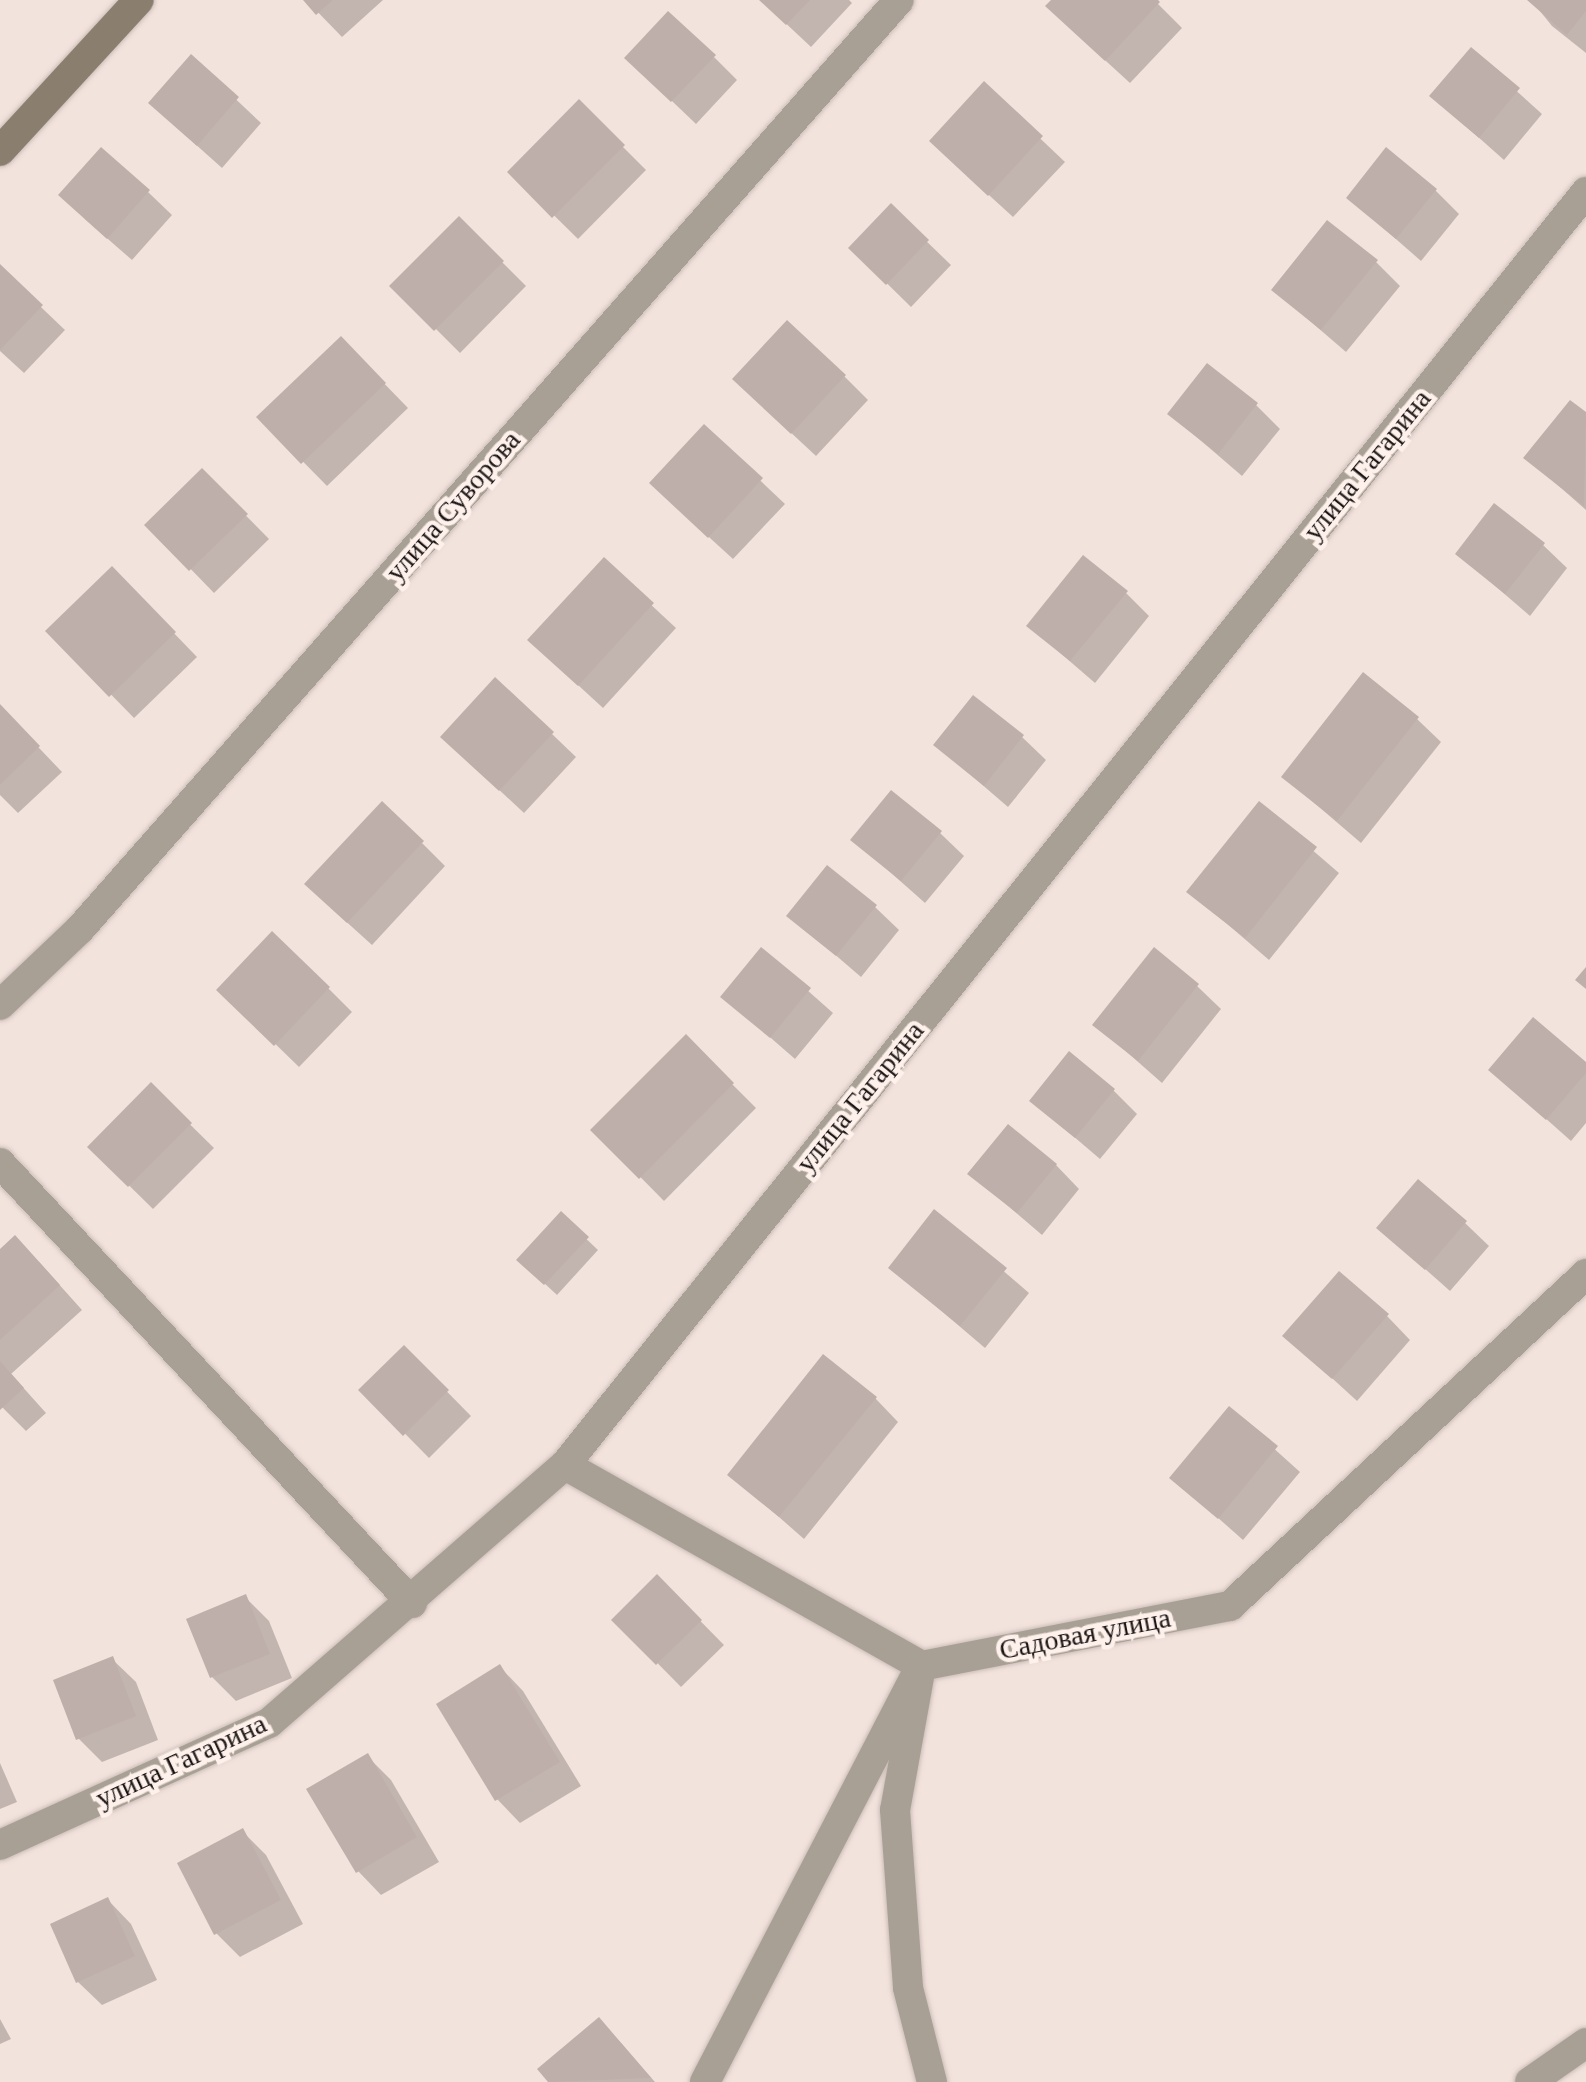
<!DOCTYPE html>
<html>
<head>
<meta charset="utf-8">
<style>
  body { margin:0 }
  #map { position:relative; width:1586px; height:2082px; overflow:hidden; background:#f3e3dd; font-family:"Times New Roman",serif }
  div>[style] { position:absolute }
  .shadow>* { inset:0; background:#0003 }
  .building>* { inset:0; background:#bfafaa }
  .roads { filter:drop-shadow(0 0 2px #ccbeb9) drop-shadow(0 0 2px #ccbeb9) }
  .minor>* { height:30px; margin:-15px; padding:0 15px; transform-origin:15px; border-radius:15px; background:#a9a095 }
  .secondary>* { height:30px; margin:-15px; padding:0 15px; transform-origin:15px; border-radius:15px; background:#8a7e6e }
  span { translate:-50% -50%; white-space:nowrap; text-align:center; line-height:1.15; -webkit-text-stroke:9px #fef1ec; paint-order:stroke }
  .street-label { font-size:28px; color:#1b1614 }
</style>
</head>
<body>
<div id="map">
  <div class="shadow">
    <div style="clip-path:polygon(306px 0,383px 0,342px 37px)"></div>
    <div style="clip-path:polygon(761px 0,849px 0,852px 3px,811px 47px)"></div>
    <div style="clip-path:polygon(1054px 0,1154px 0,1182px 28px,1130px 83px,1072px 30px)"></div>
    <div style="clip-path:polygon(1531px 0,1586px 0,1586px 53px,1552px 26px)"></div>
    <div style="clip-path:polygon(1471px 50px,1542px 114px,1504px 160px,1432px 96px)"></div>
    <div style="clip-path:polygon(191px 57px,261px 123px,222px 168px,175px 126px)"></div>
    <div style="clip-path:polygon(714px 57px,737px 80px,696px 124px,651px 81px)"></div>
    <div style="clip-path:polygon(984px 85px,1065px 162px,1013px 217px,956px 165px)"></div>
    <div style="clip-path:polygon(579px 103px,646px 170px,578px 239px,510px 172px)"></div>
    <div style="clip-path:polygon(1435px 190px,1459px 214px,1421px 261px,1349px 198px)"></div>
    <div style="clip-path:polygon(148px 192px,172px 215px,132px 260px,85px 219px)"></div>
    <div style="clip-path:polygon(891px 207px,951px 265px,911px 307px,851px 248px)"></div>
    <div style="clip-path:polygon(459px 219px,526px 286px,460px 353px,393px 286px)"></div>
    <div style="clip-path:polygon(1376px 262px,1400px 286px,1346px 352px,1274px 290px)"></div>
    <div style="clip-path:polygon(0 268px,65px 330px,24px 373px,0 351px)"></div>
    <div style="clip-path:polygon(341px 339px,408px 408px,327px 486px,259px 417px)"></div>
    <div style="clip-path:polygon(844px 376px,868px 400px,816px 456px,759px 403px)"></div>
    <div style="clip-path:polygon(1570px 403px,1586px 415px,1586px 510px,1527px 458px)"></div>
    <div style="clip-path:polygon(1256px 405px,1280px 429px,1242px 476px,1170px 414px)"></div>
    <div style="clip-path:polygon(704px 427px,785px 504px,733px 559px,676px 507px)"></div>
    <div style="clip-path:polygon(202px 471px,269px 539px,214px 593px,148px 525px)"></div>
    <div style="clip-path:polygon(1543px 545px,1567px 568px,1530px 616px,1458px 554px)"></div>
    <div style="clip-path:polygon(604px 561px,676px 628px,603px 708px,554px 663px)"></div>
    <div style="clip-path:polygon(112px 569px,197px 657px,134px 718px,49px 631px)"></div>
    <div style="clip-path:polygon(1126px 593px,1149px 616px,1095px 683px,1029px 626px)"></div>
    <div style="clip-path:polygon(0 707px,62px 772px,18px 813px,0 795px)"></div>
    <div style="clip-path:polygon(1417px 719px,1441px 742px,1361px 843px,1284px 777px)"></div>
    <div style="clip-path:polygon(552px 734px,576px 757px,524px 813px,467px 760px)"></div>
    <div style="clip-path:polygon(1022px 737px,1046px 760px,1008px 807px,936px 745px)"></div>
    <div style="clip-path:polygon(1259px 804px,1339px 873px,1269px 960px,1189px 891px)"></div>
    <div style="clip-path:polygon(940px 833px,964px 856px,925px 903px,854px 840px)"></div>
    <div style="clip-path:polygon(422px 843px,445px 866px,372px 945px,331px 908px)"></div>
    <div style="clip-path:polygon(875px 907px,899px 930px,861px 977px,790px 916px)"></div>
    <div style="clip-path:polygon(762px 950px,833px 1013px,795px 1059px,723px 996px)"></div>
    <div style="clip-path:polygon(1197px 986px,1221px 1009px,1162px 1083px,1095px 1024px)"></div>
    <div style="clip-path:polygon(328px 988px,352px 1012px,299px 1067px,220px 990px)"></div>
    <div style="clip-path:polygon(686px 1038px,756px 1108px,664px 1201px,594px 1130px)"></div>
    <div style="clip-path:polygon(1586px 1065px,1586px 1123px,1571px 1141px,1491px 1070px)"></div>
    <div style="clip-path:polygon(151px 1086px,214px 1148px,153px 1209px,90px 1147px)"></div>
    <div style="clip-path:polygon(1113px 1090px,1137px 1114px,1100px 1159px,1032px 1101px)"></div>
    <div style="clip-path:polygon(1056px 1165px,1079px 1189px,1042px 1235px,971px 1174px)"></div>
    <div style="clip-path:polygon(935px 1212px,1029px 1293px,985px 1348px,891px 1268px)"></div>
    <div style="clip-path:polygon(561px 1215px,598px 1250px,557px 1295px,531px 1271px)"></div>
    <div style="clip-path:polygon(1465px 1223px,1489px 1246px,1450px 1291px,1379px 1228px)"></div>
    <div style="clip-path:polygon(0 1252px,39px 1262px,82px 1310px,11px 1374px,46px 1413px,26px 1431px,0 1405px)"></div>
    <div style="clip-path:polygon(1387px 1316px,1410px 1340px,1357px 1401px,1285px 1335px)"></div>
    <div style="clip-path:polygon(404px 1348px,471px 1416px,429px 1458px,362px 1390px)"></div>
    <div style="clip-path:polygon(875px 1398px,898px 1422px,804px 1539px,730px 1474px)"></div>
    <div style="clip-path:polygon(1230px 1409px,1300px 1472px,1243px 1540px,1173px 1478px)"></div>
    <div style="clip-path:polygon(657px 1577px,724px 1645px,681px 1687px,615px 1620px)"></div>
    <div style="clip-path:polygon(245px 1597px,269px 1621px,292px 1678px,236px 1701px,212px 1677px)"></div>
    <div style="clip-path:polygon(112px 1659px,136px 1682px,158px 1740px,102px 1762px,78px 1738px)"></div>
    <div style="clip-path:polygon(500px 1667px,523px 1691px,581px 1786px,520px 1823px,497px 1799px)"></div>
    <div style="clip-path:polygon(367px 1756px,391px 1780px,439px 1862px,381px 1895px,358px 1871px)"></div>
    <div style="clip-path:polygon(0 1763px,17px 1802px,0 1809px)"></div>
    <div style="clip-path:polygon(242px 1831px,266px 1855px,303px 1924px,240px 1957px,216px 1933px)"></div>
    <div style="clip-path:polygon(108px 1900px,131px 1924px,157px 1980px,102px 2005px,78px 1982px)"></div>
    <div style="clip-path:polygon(0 2019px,11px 2039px,0 2044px)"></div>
    <div style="clip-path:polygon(599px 2020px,622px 2044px,655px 2082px,551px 2082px,540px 2069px)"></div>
  </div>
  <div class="building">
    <div style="clip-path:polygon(303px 0,333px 0,316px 15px)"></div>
    <div style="clip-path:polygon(759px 0,810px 0,786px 25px)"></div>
    <div style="clip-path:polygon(1051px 0,1158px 0,1160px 2px,1105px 61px,1045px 6px)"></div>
    <div style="clip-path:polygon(1527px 0,1586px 0,1586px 11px,1567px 35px)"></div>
    <div style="clip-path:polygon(668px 11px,716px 55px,671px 102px,624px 58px)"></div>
    <div style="clip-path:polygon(1471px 47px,1520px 88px,1479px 138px,1429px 96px)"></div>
    <div style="clip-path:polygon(191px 54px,239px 97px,197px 146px,148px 103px)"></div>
    <div style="clip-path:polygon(984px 81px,1043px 136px,988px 196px,929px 141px)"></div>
    <div style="clip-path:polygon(579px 99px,625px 145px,552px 218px,507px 172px)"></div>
    <div style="clip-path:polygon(101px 147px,150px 190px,107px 239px,58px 195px)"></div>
    <div style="clip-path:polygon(1386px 147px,1437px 189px,1396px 239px,1346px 198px)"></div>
    <div style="clip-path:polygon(891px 203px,929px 240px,886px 285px,848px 248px)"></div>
    <div style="clip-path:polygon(459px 216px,504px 261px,434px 331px,389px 286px)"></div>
    <div style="clip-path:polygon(1327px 220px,1378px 260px,1321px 330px,1271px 290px)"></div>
    <div style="clip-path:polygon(0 264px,43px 305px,0 350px)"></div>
    <div style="clip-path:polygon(787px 320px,846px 375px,791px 434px,732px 379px)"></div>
    <div style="clip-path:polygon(341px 336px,386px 383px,301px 464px,256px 417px)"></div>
    <div style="clip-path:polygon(1207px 363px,1258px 403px,1218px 454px,1167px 414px)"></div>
    <div style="clip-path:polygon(1570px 400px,1586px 412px,1584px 506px,1523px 458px)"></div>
    <div style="clip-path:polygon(704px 424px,763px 478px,708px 538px,649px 483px)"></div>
    <div style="clip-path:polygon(202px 468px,248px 514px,189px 571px,144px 525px)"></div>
    <div style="clip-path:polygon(1494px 503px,1545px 543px,1505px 594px,1455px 554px)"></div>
    <div style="clip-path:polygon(1083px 555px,1128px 591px,1070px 661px,1026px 626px)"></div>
    <div style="clip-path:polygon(604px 557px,654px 603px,578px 686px,527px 640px)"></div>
    <div style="clip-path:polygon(112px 566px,176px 632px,109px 697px,45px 631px)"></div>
    <div style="clip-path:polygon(1363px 672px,1419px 717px,1337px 821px,1281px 777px)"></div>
    <div style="clip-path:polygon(495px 677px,554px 732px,499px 791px,440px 737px)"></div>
    <div style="clip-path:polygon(973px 695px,1024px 735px,984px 786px,933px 745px)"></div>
    <div style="clip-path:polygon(0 704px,40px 746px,0 785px)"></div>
    <div style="clip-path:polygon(891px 790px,942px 831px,901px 881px,850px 840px)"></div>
    <div style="clip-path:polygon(382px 801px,424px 841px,347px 923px,304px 884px)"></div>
    <div style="clip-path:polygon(1259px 801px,1317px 847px,1245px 938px,1186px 892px)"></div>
    <div style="clip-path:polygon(827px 865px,877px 905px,836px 956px,786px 916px)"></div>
    <div style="clip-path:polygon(272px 931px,330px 987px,274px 1046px,216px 990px)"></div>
    <div style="clip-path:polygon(761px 947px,811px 988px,770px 1038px,720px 997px)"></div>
    <div style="clip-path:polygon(1154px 947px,1199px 984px,1138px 1061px,1092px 1025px)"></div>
    <div style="clip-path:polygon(1586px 967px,1586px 989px,1575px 980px)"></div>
    <div style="clip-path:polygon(1533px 1017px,1586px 1062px,1586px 1073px,1546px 1120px,1488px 1070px)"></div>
    <div style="clip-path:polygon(686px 1034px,734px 1083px,639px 1179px,590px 1130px)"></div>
    <div style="clip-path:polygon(1069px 1051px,1115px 1089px,1075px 1138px,1029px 1101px)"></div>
    <div style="clip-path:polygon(151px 1082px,192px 1123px,128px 1187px,87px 1147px)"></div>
    <div style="clip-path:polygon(1008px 1124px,1057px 1164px,1017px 1213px,967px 1174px)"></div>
    <div style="clip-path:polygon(1418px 1179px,1467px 1221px,1425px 1270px,1376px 1228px)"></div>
    <div style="clip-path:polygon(934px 1209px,1007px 1268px,960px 1326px,888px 1268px)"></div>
    <div style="clip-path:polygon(561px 1211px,589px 1237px,544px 1285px,516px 1260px)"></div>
    <div style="clip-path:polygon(15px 1235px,60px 1285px,0 1340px,0 1249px)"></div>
    <div style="clip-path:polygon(1339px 1271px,1389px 1314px,1332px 1379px,1282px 1336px)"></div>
    <div style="clip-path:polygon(404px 1345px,449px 1390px,403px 1436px,358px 1390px)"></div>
    <div style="clip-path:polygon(823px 1354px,877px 1397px,779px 1517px,727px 1475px)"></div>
    <div style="clip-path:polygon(0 1361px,24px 1388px,0 1410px)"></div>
    <div style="clip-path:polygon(1229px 1406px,1278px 1446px,1218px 1519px,1169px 1478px)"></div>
    <div style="clip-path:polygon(657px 1574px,702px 1620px,656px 1665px,611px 1620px)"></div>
    <div style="clip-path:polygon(246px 1594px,270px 1654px,210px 1678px,186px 1619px)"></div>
    <div style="clip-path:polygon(113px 1656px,136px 1716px,76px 1740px,53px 1680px)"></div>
    <div style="clip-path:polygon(500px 1664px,560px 1762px,495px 1801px,436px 1704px)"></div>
    <div style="clip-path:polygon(368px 1753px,417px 1837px,356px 1873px,306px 1789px)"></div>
    <div style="clip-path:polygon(243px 1828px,281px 1900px,214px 1935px,177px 1863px)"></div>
    <div style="clip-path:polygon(108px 1897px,135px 1956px,76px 1983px,50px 1924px)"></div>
    <div style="clip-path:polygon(599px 2017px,651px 2078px,548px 2082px,537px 2069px)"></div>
  </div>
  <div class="roads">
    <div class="minor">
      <div style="left:0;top:1005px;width:110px;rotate:-43.5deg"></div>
      <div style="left:80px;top:929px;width:1238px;rotate:-48.6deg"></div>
      <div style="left:0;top:1163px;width:603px;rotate:46.88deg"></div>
      <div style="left:565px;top:1465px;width:409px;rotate:29.4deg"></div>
      <div style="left:921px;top:1666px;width:146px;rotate:100.2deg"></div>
      <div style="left:895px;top:1810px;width:178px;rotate:85.8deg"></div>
      <div style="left:908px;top:1988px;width:97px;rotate:75.7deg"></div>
      <div style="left:0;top:1845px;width:295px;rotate:-24.4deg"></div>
      <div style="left:269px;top:1723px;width:393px;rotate:-41.1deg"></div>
      <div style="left:565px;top:1465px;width:1632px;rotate:-51.27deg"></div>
      <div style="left:705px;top:2082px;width:469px;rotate:-62.6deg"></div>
      <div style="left:921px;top:1666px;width:315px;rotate:-11deg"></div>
      <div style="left:1230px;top:1606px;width:487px;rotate:-43deg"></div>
      <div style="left:1530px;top:2082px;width:68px;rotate:-34.9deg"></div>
    </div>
    <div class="secondary">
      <div style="left:0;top:151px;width:205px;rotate:-47.4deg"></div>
    </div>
  </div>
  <div class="street-label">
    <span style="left:1367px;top:465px;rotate:-51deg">улица Гагарина</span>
    <span style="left:453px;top:506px;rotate:-49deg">улица Суворова</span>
    <span style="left:860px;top:1097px;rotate:-51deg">улица Гагарина</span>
    <span style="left:1085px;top:1634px;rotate:-11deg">Садовая улица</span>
    <span style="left:181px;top:1761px;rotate:-25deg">улица Гагарина</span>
  </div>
</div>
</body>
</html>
